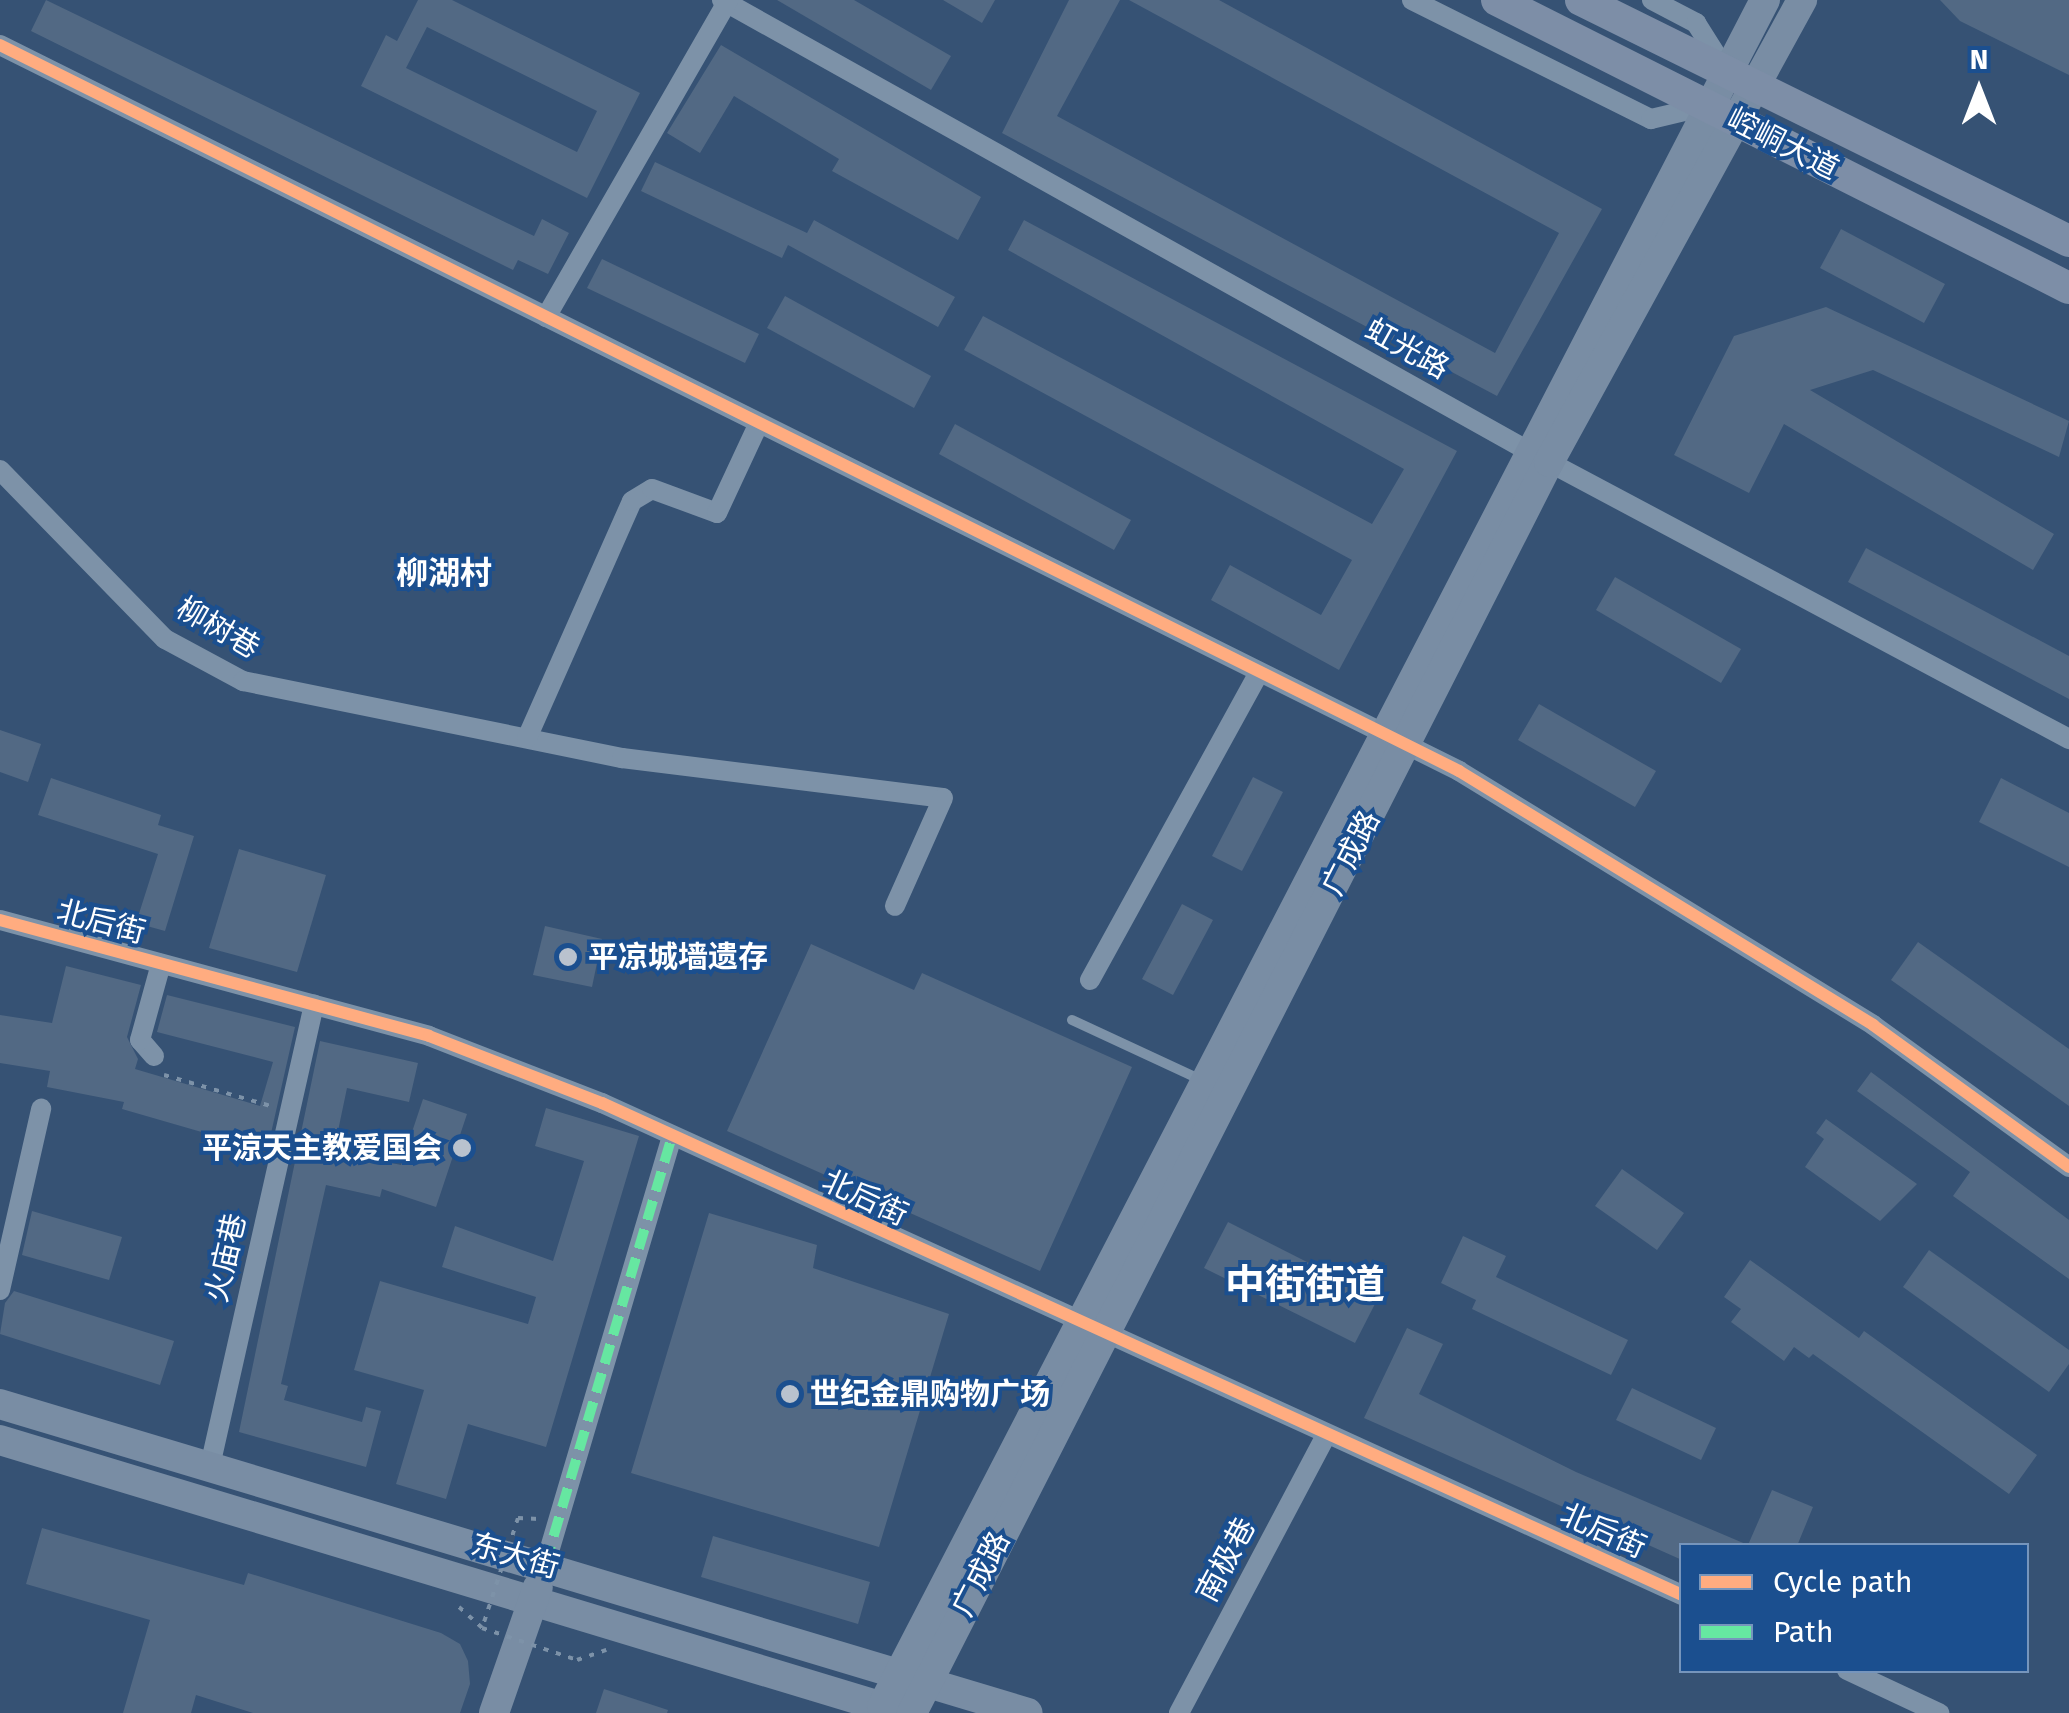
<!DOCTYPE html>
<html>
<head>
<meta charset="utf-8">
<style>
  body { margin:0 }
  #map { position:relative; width:2069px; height:1713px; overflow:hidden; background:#365274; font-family:"Fira Sans","Noto Sans SC",sans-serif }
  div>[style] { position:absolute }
  .building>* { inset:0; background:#526984 }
  .path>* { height:4px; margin-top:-2px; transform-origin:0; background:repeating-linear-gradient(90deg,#7d92a8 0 5px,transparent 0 13px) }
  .lane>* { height:10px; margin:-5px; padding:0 5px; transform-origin:5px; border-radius:5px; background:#7d92a8 }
  .street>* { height:20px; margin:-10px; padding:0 10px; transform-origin:10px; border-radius:10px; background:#7d92a8 }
  .secondary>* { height:30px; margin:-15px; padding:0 15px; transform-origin:15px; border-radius:15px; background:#798da4 }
  .primary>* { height:32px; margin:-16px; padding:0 16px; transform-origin:16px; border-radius:16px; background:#7d8ea7 }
  .path-bridge>* { height:4px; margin-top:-2px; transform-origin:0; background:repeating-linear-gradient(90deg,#7d92a8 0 5px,transparent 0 13px) }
  .quiet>* { height:10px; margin-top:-5px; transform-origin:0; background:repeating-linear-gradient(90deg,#66e7a1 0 20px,transparent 0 30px) }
  .cycleway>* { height:12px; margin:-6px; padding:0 6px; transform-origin:6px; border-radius:6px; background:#ffac80 }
  .dots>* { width:28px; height:28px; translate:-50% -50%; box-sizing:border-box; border:5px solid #1b4f8f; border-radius:50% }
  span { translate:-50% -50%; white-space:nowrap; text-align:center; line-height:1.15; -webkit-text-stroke:8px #1b4f8f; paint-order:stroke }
  .street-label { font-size:30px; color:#fff }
  .poi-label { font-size:30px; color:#fff; font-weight:700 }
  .left { translate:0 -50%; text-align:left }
  .right { translate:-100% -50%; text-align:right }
  .neighbourhood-label { font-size:32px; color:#fff; font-weight:700 }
  .district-label { font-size:40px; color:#fff; font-weight:700 }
  .legend { position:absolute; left:1679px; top:1543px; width:350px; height:130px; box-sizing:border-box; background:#1b4f8f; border:2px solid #7695bc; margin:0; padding:12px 18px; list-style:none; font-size:30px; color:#fff }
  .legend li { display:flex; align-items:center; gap:20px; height:50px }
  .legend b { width:50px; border:2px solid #7695bc }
  .north { position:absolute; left:1929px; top:40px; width:100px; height:100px; -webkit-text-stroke:8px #1b4f8f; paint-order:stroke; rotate:0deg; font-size:28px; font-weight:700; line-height:40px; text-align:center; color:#fff }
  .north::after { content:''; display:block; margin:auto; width:35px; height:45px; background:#fff; clip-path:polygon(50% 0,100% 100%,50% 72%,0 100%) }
</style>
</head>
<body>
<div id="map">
  <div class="building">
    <div style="clip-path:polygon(46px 0,534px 236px,542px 219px,569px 233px,548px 274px,518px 260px,513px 270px,31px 31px)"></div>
    <div style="clip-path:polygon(evenodd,418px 0,452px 0,640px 93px,587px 198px,361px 86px,386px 35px,397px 41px,418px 0,427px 27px,597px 111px,577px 152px,406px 68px,427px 27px)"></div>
    <div style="clip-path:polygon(777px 0,854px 0,951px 56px,931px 90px)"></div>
    <div style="clip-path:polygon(943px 0,995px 0,982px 23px)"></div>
    <div style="clip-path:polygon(1069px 0,1120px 0,1057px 116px,1495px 353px,1559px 233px,1129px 0,1219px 0,1602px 209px,1497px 396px,1002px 133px)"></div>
    <div style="clip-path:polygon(1940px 0,2069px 0,2069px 75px,1960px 21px)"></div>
    <div style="clip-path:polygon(721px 45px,981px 197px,958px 240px,832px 171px,839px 159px,734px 96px,700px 153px,667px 133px)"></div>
    <div style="clip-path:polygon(655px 162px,807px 233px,814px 220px,955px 297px,938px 327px,788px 245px,782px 258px,641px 191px)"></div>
    <div style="clip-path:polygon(1024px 220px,1457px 451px,1339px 670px,1211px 600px,1230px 565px,1321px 615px,1352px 560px,964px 350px,983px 316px,1372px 524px,1404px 469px,1008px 250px)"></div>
    <div style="clip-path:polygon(1841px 229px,1945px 284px,1924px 323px,1820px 268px)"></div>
    <div style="clip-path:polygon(602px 259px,759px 334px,745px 363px,587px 288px)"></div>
    <div style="clip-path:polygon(785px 296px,931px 376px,914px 408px,767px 328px)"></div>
    <div style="clip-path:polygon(1826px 307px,2069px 421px,2059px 457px,1873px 370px,1810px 390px,2054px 534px,2033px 570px,1784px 424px,1749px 493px,1674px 455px,1734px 336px)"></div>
    <div style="clip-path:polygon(955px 424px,1131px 520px,1114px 550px,939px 454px)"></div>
    <div style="clip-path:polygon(1866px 548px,2069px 656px,2069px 699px,1848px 582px)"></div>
    <div style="clip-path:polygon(1615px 577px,1741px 649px,1721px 683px,1596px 610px)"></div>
    <div style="clip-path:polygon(1539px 704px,1656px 771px,1635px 807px,1518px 740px)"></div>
    <div style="clip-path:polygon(0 730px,41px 744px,28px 782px,0 772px)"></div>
    <div style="clip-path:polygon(1253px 777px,1283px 792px,1242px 871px,1212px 856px)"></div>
    <div style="clip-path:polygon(51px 778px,161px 815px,158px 825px,194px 836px,165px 931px,136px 923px,158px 854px,38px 815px)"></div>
    <div style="clip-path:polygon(2001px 778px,2069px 813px,2069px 867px,1979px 822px)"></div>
    <div style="clip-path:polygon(239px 849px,326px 875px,297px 972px,209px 948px)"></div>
    <div style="clip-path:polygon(1182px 904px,1213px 920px,1173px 995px,1142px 979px)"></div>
    <div style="clip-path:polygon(545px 926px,602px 939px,592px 987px,533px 975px)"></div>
    <div style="clip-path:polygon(1918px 942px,2069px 1049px,2069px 1106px,1891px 980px)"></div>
    <div style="clip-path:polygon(811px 944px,914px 990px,922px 973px,1132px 1067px,1040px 1271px,727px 1131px)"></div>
    <div style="clip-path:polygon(66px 966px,141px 985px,127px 1037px,138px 1059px,135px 1069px,260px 1106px,273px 1062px,157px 1032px,167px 995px,295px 1027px,267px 1151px,122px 1109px,124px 1102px,47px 1087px,50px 1071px,0 1063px,0 1015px,52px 1023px)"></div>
    <div style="clip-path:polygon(320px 1041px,418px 1063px,409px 1102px,347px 1088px,334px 1150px,401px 1165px,423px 1099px,467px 1114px,436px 1207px,382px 1189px,380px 1197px,326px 1185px,281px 1384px,288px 1386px,284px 1400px,362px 1422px,366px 1407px,381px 1411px,366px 1467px,239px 1432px)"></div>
    <div style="clip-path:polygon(1871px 1072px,2069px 1220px,2069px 1279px,1953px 1196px,1970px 1172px,1857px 1091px)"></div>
    <div style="clip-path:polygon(546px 1108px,639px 1136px,546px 1447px,468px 1424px,446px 1499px,396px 1484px,424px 1390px,354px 1370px,380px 1281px,528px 1324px,536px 1297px,442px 1267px,455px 1226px,553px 1261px,584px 1161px,535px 1146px)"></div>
    <div style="clip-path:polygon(1826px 1119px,1917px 1184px,1880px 1221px,1805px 1167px,1824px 1139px,1816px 1133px)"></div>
    <div style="clip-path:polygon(1622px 1169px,1684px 1213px,1657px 1250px,1595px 1206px)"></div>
    <div style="clip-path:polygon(32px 1211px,122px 1237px,109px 1280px,22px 1255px)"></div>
    <div style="clip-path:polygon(709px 1213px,817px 1245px,813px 1268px,949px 1314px,879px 1547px,631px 1473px)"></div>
    <div style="clip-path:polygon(1228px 1222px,1378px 1298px,1355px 1343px,1204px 1268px)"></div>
    <div style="clip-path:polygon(1463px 1236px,1506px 1256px,1496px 1277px,1628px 1340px,1611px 1375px,1472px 1309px,1476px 1300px,1441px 1283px)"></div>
    <div style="clip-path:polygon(1929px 1250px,2069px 1350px,2069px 1364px,2049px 1392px,1903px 1287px)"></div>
    <div style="clip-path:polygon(1750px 1260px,1859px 1338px,1864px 1331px,2037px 1455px,2009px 1494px,1813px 1354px,1809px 1358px,1794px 1347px,1784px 1361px,1731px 1322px,1741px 1309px,1724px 1297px)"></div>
    <div style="clip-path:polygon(14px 1291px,174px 1341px,160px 1385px,0 1334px,5px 1303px)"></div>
    <div style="clip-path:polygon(1407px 1328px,1443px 1344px,1419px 1394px,1576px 1472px,1748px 1545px,1772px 1490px,1813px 1507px,1797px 1546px,1682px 1546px,1682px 1560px,1364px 1418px)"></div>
    <div style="clip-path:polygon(1632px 1388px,1716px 1428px,1701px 1460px,1616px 1420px)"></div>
    <div style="clip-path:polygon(42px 1528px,244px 1585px,248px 1573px,441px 1633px,460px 1644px,468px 1661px,470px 1684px,460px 1713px,253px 1713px,196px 1695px,191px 1713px,123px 1713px,150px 1620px,26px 1584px)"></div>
    <div style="clip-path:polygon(713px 1536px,870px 1582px,858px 1624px,701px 1577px)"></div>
    <div style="clip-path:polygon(604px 1689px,668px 1710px,667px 1713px,596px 1713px)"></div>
  </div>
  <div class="path">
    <div style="left:164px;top:1075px;width:111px;rotate:16.2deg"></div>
    <div style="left:518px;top:1518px;width:21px;rotate:3deg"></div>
    <div style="left:459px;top:1607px;width:31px;rotate:42deg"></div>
    <div style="left:577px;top:1660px;width:31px;rotate:-19deg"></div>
  </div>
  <div class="lane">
    <div style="left:1072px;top:1020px;width:142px;rotate:24.9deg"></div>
  </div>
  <div class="street">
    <div style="left:722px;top:0;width:926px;rotate:29.22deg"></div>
    <div style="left:1530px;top:452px;width:611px;rotate:28.03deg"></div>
    <div style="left:1412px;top:0;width:267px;rotate:26.5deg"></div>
    <div style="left:1651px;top:119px;width:57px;rotate:-13.3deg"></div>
    <div style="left:1652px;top:0;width:50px;rotate:27.6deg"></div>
    <div style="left:1696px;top:23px;width:54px;rotate:57.8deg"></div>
    <div style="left:0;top:45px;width:1630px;rotate:26.45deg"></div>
    <div style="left:1459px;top:771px;width:486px;rotate:31.5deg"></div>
    <div style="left:1873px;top:1025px;width:242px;rotate:35.9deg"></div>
    <div style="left:546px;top:317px;width:366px;rotate:-60.1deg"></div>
    <div style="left:0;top:470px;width:236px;rotate:45.7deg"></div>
    <div style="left:165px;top:639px;width:89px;rotate:28.3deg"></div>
    <div style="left:243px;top:681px;width:387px;rotate:11.5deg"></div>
    <div style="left:622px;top:758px;width:323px;rotate:7.1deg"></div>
    <div style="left:943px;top:798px;width:118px;rotate:114deg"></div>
    <div style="left:527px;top:738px;width:259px;rotate:-66.1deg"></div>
    <div style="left:632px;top:501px;width:23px;rotate:-31deg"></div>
    <div style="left:652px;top:489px;width:69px;rotate:20.3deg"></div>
    <div style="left:717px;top:513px;width:99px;rotate:-65deg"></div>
    <div style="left:0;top:920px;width:444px;rotate:15.1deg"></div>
    <div style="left:429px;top:1036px;width:186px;rotate:21.2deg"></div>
    <div style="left:602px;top:1103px;width:1187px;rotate:24.49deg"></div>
    <div style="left:1090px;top:980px;width:351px;rotate:-61.2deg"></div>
    <div style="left:154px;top:1056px;width:21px;rotate:-131deg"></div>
    <div style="left:140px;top:1040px;width:79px;rotate:-74.6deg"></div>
    <div style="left:0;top:1290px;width:186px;rotate:-77.2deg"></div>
    <div style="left:210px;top:1466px;width:473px;rotate:-77.3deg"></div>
    <div style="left:545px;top:1565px;width:447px;rotate:-73.5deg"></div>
    <div style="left:1847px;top:1670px;width:102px;rotate:25.1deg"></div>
    <div style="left:1179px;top:1713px;width:314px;rotate:-62.1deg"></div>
  </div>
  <div class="secondary">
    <div style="left:0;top:1404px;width:1073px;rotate:16.73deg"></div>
    <div style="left:0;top:1440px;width:940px;rotate:16.82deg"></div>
    <div style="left:882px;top:1707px;width:1922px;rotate:-62.65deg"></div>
    <div style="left:494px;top:1713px;width:133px;rotate:-70.8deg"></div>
    <div style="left:912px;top:1713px;width:1404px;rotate:-63.02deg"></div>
    <div style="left:1549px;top:462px;width:527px;rotate:-61.29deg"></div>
  </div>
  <div class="primary">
    <div style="left:1497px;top:0;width:640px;rotate:26.73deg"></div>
    <div style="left:1581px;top:0;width:544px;rotate:26.28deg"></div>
  </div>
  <div class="path-bridge">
    <div style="left:518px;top:1518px;width:116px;rotate:108.1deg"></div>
    <div style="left:482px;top:1628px;width:100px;rotate:18.6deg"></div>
  </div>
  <div class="quiet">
    <div style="left:545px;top:1565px;width:447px;rotate:-73.5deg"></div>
  </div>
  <div class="cycleway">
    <div style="left:0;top:45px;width:1630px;rotate:26.45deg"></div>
    <div style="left:1459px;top:771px;width:486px;rotate:31.5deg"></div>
    <div style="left:1873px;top:1025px;width:242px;rotate:35.9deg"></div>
    <div style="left:0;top:920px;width:444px;rotate:15.1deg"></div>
    <div style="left:429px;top:1036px;width:186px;rotate:21.2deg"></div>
    <div style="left:602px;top:1103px;width:1187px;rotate:24.49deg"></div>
  </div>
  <div class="dots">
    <div style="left:568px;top:957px;background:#b9c2ce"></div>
    <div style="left:462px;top:1148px;background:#b9c2ce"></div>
    <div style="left:790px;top:1394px;background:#b9c2ce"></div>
  </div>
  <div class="street-label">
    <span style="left:1783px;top:144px;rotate:27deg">崆峒大道</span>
    <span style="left:1407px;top:349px;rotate:29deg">虹光路</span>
    <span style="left:218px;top:628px;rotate:30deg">柳树巷</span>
    <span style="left:1351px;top:853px;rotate:-63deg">广成路</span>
    <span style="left:101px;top:922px;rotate:15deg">北后街</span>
    <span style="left:865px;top:1198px;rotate:25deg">北后街</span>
    <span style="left:226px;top:1258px;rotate:-77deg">火庙巷</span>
    <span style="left:1603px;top:1531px;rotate:24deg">北后街</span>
    <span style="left:515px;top:1556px;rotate:16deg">东大街</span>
    <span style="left:1226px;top:1560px;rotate:-62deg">南极巷</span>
    <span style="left:981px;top:1574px;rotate:-63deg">广成路</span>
  </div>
  <div class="poi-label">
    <span class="left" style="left:588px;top:957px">平凉城墙遗存</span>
    <span class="right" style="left:442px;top:1148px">平涼天主教爱国会</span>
    <span class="left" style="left:810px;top:1394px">世纪金鼎购物广场</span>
  </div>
  <div class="neighbourhood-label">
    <span style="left:444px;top:573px">柳湖村</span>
  </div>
  <div class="district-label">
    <span style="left:1305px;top:1285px">中街街道</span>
  </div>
  <ul class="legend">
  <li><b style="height:12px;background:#ffac80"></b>Cycle path</li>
  <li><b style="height:12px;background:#66e7a1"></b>Path</li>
  </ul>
  <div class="north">N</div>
</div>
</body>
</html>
